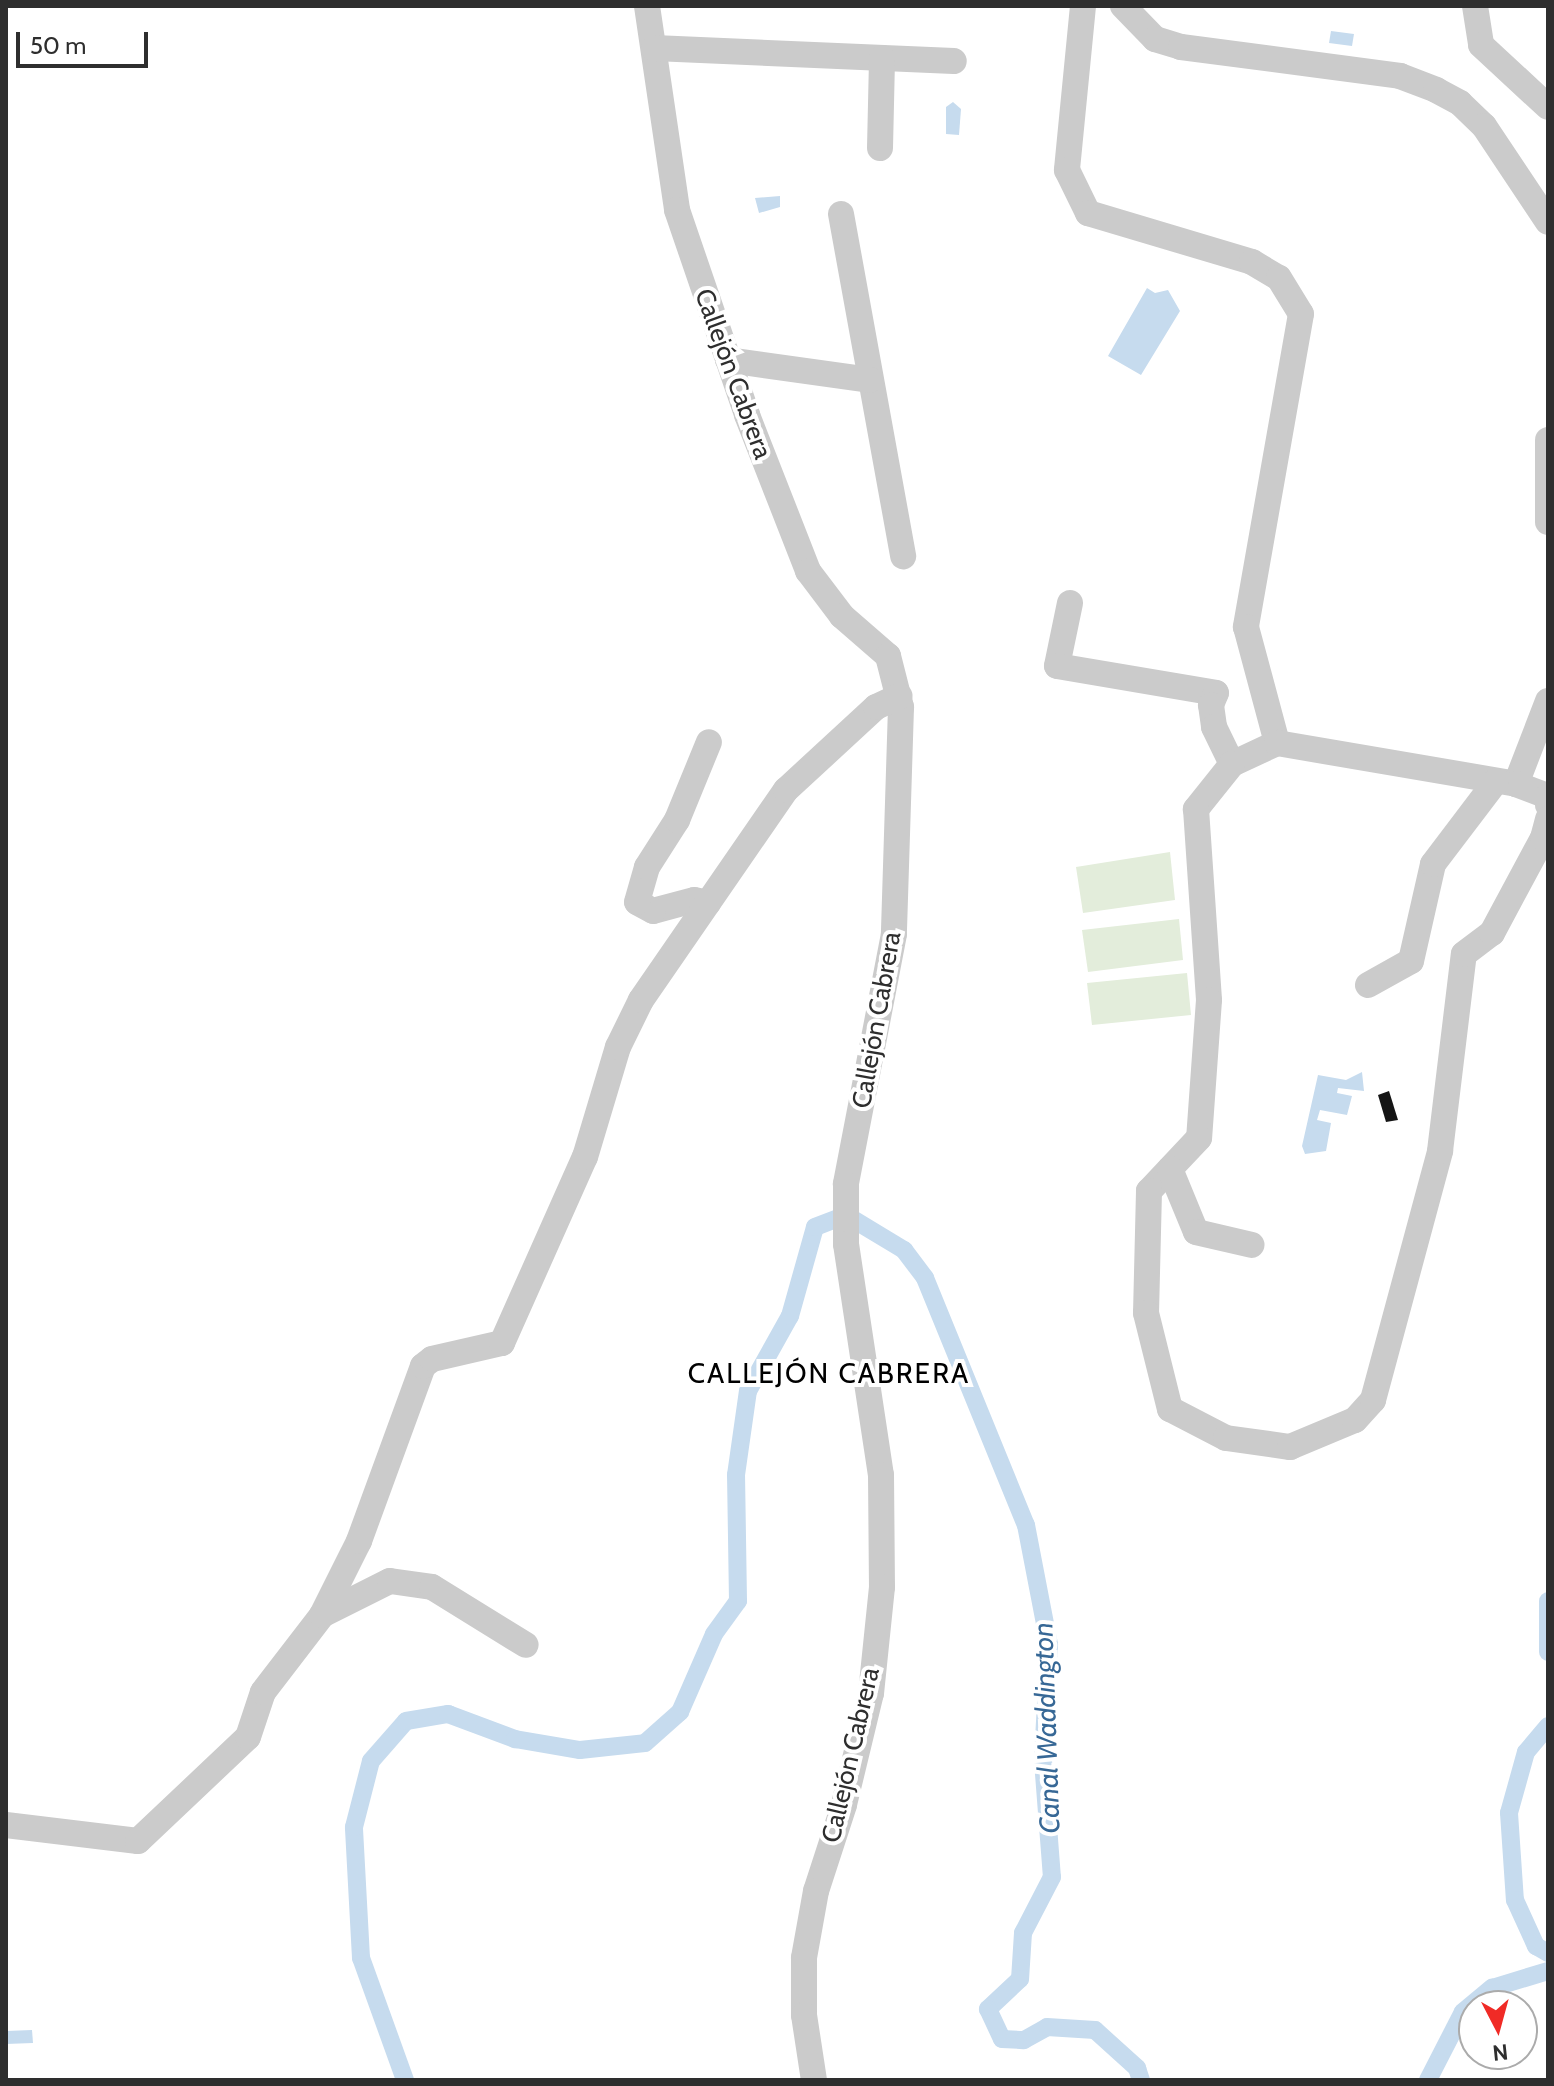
<!DOCTYPE html>
<html>
<head>
<meta charset="utf-8">
<style>
  body { margin:0 }
  #map { position:relative; width:1554px; height:2086px; overflow:hidden; background:#fff; font-family:Cabin,sans-serif }
  div>[style] { position:absolute }
  .green>* { inset:0; background:#e3eddb }
  .water>* { inset:0; background:#c6dbee }
  .canal>* { height:18px; margin:-9px; padding:0 9px; transform-origin:9px; border-radius:9px; background:#c6dbee }
  .building>* { inset:0; background:#151515 }
  .minor>* { height:26px; margin:-13px; padding:0 13px; transform-origin:13px; border-radius:13px; background:#cbcbcb }
  span { translate:-50% -50%; white-space:nowrap; text-align:center; line-height:1.15; -webkit-text-stroke:8px #fff; paint-order:stroke }
  .street-label { font-size:26px; color:#2e2e2e }
  .neighbourhood-label { font-size:28px; color:#000; letter-spacing:2px }
  .water-label { font-size:28px; color:#376896; font-style:italic }
  .frame { position:absolute; inset:0; border:8px solid #2e2e2e; pointer-events:none }
  .north { position:absolute; left:1458px; top:1990px; width:80px; height:80px; box-sizing:border-box; background:#fff; border:2px solid #ababab; border-radius:50%; rotate:174deg; font-size:22px; font-weight:700; line-height:32px; text-align:center; color:#2e2e2e }
  .north::after { content:''; display:block; margin:auto; width:28px; height:36px; background:#f02b26; clip-path:polygon(50% 0,100% 100%,50% 72%,0 100%) }
  .scale { position:absolute; left:16px; top:32px; width:132px; height:36px; box-sizing:border-box; border:4px solid #2e2e2e; border-top:0; padding-left:10px; font-size:24px; line-height:28px; white-space:nowrap; color:#2e2e2e; -webkit-text-stroke:6px #fff; paint-order:stroke }
</style>
</head>
<body>
<div id="map">
  <div class="green">
    <div style="clip-path:polygon(1170px 852px,1175px 900px,1083px 913px,1076px 867px)"></div>
    <div style="clip-path:polygon(1179px 919px,1183px 960px,1088px 972px,1082px 930px)"></div>
    <div style="clip-path:polygon(1187px 973px,1191px 1015px,1092px 1025px,1087px 983px)"></div>
  </div>
  <div class="water">
    <div style="clip-path:polygon(1331px 31px,1354px 34px,1352px 46px,1329px 43px)"></div>
    <div style="clip-path:polygon(953px 102px,961px 109px,959px 135px,946px 134px,946px 107px)"></div>
    <div style="clip-path:polygon(780px 196px,780px 207px,759px 213px,755px 198px)"></div>
    <div style="clip-path:polygon(1147px 288px,1155px 293px,1168px 290px,1180px 311px,1141px 375px,1108px 356px)"></div>
    <div style="clip-path:polygon(1362px 1072px,1364px 1091px,1338px 1088px,1337px 1093px,1352px 1096px,1347px 1115px,1320px 1110px,1317px 1120px,1331px 1123px,1326px 1151px,1305px 1154px,1302px 1146px,1318px 1075px,1346px 1080px)"></div>
    <div style="clip-path:polygon(32px 2030px,33px 2043px,6px 2044px,6px 2031px)"></div>
  </div>
  <div class="canal">
    <div style="left:1548px;top:1601px;width:51px;rotate:90deg"></div>
    <div style="left:1548px;top:1726px;width:34px;rotate:130deg"></div>
    <div style="left:1526px;top:1752px;width:63px;rotate:105.6deg"></div>
    <div style="left:1509px;top:1813px;width:87px;rotate:86.1deg"></div>
    <div style="left:1515px;top:1900px;width:51px;rotate:65.5deg"></div>
    <div style="left:1536px;top:1946px;width:14px;rotate:30deg"></div>
    <div style="left:405px;top:2080px;width:130px;rotate:-109.8deg"></div>
    <div style="left:361px;top:1958px;width:131px;rotate:-93.1deg"></div>
    <div style="left:354px;top:1827px;width:68px;rotate:-75.6deg"></div>
    <div style="left:371px;top:1761px;width:53px;rotate:-48.8deg"></div>
    <div style="left:406px;top:1721px;width:43px;rotate:-9.5deg"></div>
    <div style="left:448px;top:1714px;width:72px;rotate:20.5deg"></div>
    <div style="left:515px;top:1739px;width:66px;rotate:9.6deg"></div>
    <div style="left:580px;top:1750px;width:65px;rotate:-6.1deg"></div>
    <div style="left:645px;top:1743px;width:47px;rotate:-41.5deg"></div>
    <div style="left:680px;top:1712px;width:85px;rotate:-66.4deg"></div>
    <div style="left:714px;top:1634px;width:41px;rotate:-54deg"></div>
    <div style="left:738px;top:1601px;width:126px;rotate:-90.9deg"></div>
    <div style="left:736px;top:1475px;width:85px;rotate:-81.9deg"></div>
    <div style="left:748px;top:1391px;width:86px;rotate:-60.8deg"></div>
    <div style="left:790px;top:1316px;width:92px;rotate:-74.3deg"></div>
    <div style="left:815px;top:1227px;width:33px;rotate:-21deg"></div>
    <div style="left:846px;top:1215px;width:68px;rotate:31.1deg"></div>
    <div style="left:904px;top:1250px;width:35px;rotate:53deg"></div>
    <div style="left:925px;top:1278px;width:267px;rotate:67.8deg"></div>
    <div style="left:1026px;top:1525px;width:122px;rotate:79.1deg"></div>
    <div style="left:1049px;top:1645px;width:116px;rotate:93deg"></div>
    <div style="left:1043px;top:1761px;width:116px;rotate:85.6deg"></div>
    <div style="left:1052px;top:1877px;width:63px;rotate:117.4deg"></div>
    <div style="left:1023px;top:1933px;width:46px;rotate:93.7deg"></div>
    <div style="left:1020px;top:1979px;width:44px;rotate:136.8deg"></div>
    <div style="left:988px;top:2009px;width:33px;rotate:65deg"></div>
    <div style="left:1002px;top:2039px;width:22px;rotate:3deg"></div>
    <div style="left:1024px;top:2040px;width:26px;rotate:-29deg"></div>
    <div style="left:1047px;top:2027px;width:48px;rotate:3.6deg"></div>
    <div style="left:1095px;top:2030px;width:57px;rotate:42.1deg"></div>
    <div style="left:1137px;top:2068px;width:13px;rotate:72deg"></div>
    <div style="left:1428px;top:2080px;width:76px;rotate:-62.8deg"></div>
    <div style="left:1463px;top:2012px;width:38px;rotate:-40deg"></div>
    <div style="left:1492px;top:1988px;width:59px;rotate:-16.9deg"></div>
  </div>
  <div class="building">
    <div style="clip-path:polygon(1389px 1091px,1398px 1120px,1386px 1122px,1378px 1095px)"></div>
  </div>
  <div class="minor">
    <div style="left:647px;top:6px;width:206px;rotate:81.6deg"></div>
    <div style="left:677px;top:210px;width:217px;rotate:71.1deg"></div>
    <div style="left:747px;top:415px;width:168px;rotate:68.6deg"></div>
    <div style="left:808px;top:571px;width:56px;rotate:52.9deg"></div>
    <div style="left:842px;top:616px;width:61px;rotate:41deg"></div>
    <div style="left:888px;top:656px;width:53px;rotate:75.7deg"></div>
    <div style="left:901px;top:707px;width:227px;rotate:91.8deg"></div>
    <div style="left:894px;top:934px;width:255px;rotate:100.9deg"></div>
    <div style="left:846px;top:1184px;width:60px;rotate:90deg"></div>
    <div style="left:846px;top:1244px;width:234px;rotate:81.4deg"></div>
    <div style="left:881px;top:1475px;width:112px;rotate:89.5deg"></div>
    <div style="left:882px;top:1587px;width:107px;rotate:95.9deg"></div>
    <div style="left:871px;top:1693px;width:115px;rotate:103.6deg"></div>
    <div style="left:844px;top:1805px;width:90px;rotate:108deg"></div>
    <div style="left:816px;top:1891px;width:68px;rotate:100.2deg"></div>
    <div style="left:804px;top:1958px;width:57px;rotate:90deg"></div>
    <div style="left:804px;top:2015px;width:66px;rotate:81.3deg"></div>
    <div style="left:1083px;top:6px;width:165px;rotate:95.6deg"></div>
    <div style="left:1067px;top:170px;width:48px;rotate:64deg"></div>
    <div style="left:1088px;top:213px;width:171px;rotate:16.6deg"></div>
    <div style="left:1252px;top:262px;width:31px;rotate:31deg"></div>
    <div style="left:1279px;top:278px;width:42px;rotate:58.6deg"></div>
    <div style="left:1301px;top:314px;width:318px;rotate:100deg"></div>
    <div style="left:1246px;top:627px;width:120px;rotate:75deg"></div>
    <div style="left:1123px;top:6px;width:46px;rotate:45.9deg"></div>
    <div style="left:1155px;top:39px;width:27px;rotate:17deg"></div>
    <div style="left:1181px;top:47px;width:221px;rotate:7.5deg"></div>
    <div style="left:1400px;top:76px;width:39px;rotate:21deg"></div>
    <div style="left:1436px;top:90px;width:27px;rotate:28deg"></div>
    <div style="left:1460px;top:103px;width:33px;rotate:44deg"></div>
    <div style="left:1484px;top:126px;width:115px;rotate:56.3deg"></div>
    <div style="left:1475px;top:6px;width:39px;rotate:81deg"></div>
    <div style="left:1481px;top:45px;width:91px;rotate:42.8deg"></div>
    <div style="left:654px;top:48px;width:300px;rotate:2.5deg"></div>
    <div style="left:880px;top:148px;width:90px;rotate:-88.7deg"></div>
    <div style="left:841px;top:214px;width:348px;rotate:79.7deg"></div>
    <div style="left:728px;top:360px;width:143px;rotate:8deg"></div>
    <div style="left:1548px;top:440px;width:82px;rotate:90deg"></div>
    <div style="left:1070px;top:603px;width:64px;rotate:101.7deg"></div>
    <div style="left:1057px;top:666px;width:161px;rotate:9.6deg"></div>
    <div style="left:1216px;top:693px;width:13px;rotate:113deg"></div>
    <div style="left:1211px;top:705px;width:22px;rotate:82deg"></div>
    <div style="left:1214px;top:727px;width:41px;rotate:64.1deg"></div>
    <div style="left:1232px;top:764px;width:50px;rotate:-25deg"></div>
    <div style="left:1277px;top:743px;width:242px;rotate:9.7deg"></div>
    <div style="left:1548px;top:701px;width:89px;rotate:111.1deg"></div>
    <div style="left:1516px;top:784px;width:34px;rotate:21deg"></div>
    <div style="left:1548px;top:796px;width:9px;rotate:90deg"></div>
    <div style="left:1232px;top:764px;width:58px;rotate:128.7deg"></div>
    <div style="left:1196px;top:809px;width:191px;rotate:86.1deg"></div>
    <div style="left:1209px;top:1000px;width:138px;rotate:94.1deg"></div>
    <div style="left:1199px;top:1138px;width:73px;rotate:133.3deg"></div>
    <div style="left:1149px;top:1191px;width:122px;rotate:91.4deg"></div>
    <div style="left:1146px;top:1313px;width:99px;rotate:76deg"></div>
    <div style="left:1170px;top:1409px;width:63px;rotate:27.4deg"></div>
    <div style="left:1226px;top:1438px;width:65px;rotate:8deg"></div>
    <div style="left:1290px;top:1447px;width:70px;rotate:-22.6deg"></div>
    <div style="left:1355px;top:1420px;width:27px;rotate:-48deg"></div>
    <div style="left:1373px;top:1400px;width:258px;rotate:-74.9deg"></div>
    <div style="left:1440px;top:1151px;width:198px;rotate:-83.1deg"></div>
    <div style="left:1464px;top:954px;width:35px;rotate:-37deg"></div>
    <div style="left:1492px;top:933px;width:108px;rotate:-61.8deg"></div>
    <div style="left:1543px;top:838px;width:20px;rotate:-75deg"></div>
    <div style="left:708px;top:903px;width:14px;rotate:-168deg"></div>
    <div style="left:694px;top:900px;width:42px;rotate:165deg"></div>
    <div style="left:653px;top:911px;width:18px;rotate:-151deg"></div>
    <div style="left:637px;top:902px;width:36px;rotate:-74deg"></div>
    <div style="left:647px;top:867px;width:56px;rotate:-57.4deg"></div>
    <div style="left:677px;top:820px;width:84px;rotate:-67.7deg"></div>
    <div style="left:1368px;top:985px;width:49px;rotate:-29.2deg"></div>
    <div style="left:1411px;top:961px;width:99px;rotate:-77.2deg"></div>
    <div style="left:1433px;top:864px;width:104px;rotate:-52.8deg"></div>
    <div style="left:1170px;top:1169px;width:68px;rotate:67.6deg"></div>
    <div style="left:1196px;top:1232px;width:57px;rotate:13.1deg"></div>
    <div style="left:322px;top:1615px;width:76px;rotate:-26.6deg"></div>
    <div style="left:390px;top:1581px;width:42px;rotate:8.1deg"></div>
    <div style="left:432px;top:1587px;width:110px;rotate:31.7deg"></div>
    <div style="left:6px;top:1825px;width:133px;rotate:6.9deg"></div>
    <div style="left:138px;top:1841px;width:151px;rotate:-43.4deg"></div>
    <div style="left:248px;top:1737px;width:47px;rotate:-71.6deg"></div>
    <div style="left:263px;top:1692px;width:97px;rotate:-52.5deg"></div>
    <div style="left:322px;top:1615px;width:83px;rotate:-63.4deg"></div>
    <div style="left:359px;top:1541px;width:186px;rotate:-69.9deg"></div>
    <div style="left:423px;top:1366px;width:11px;rotate:-38deg"></div>
    <div style="left:432px;top:1359px;width:72px;rotate:-12.9deg"></div>
    <div style="left:502px;top:1343px;width:204px;rotate:-66deg"></div>
    <div style="left:585px;top:1157px;width:115px;rotate:-73.3deg"></div>
    <div style="left:618px;top:1047px;width:52px;rotate:-63.9deg"></div>
    <div style="left:641px;top:1000px;width:255px;rotate:-55.4deg"></div>
    <div style="left:786px;top:790px;width:122px;rotate:-42.7deg"></div>
    <div style="left:876px;top:707px;width:26px;rotate:-25deg"></div>
  </div>
  <div class="street-label">
    <span style="left:733px;top:374px;rotate:70deg">Callejón Cabrera</span>
    <span style="left:877px;top:1020px;rotate:-80deg">Callejón Cabrera</span>
    <span style="left:851px;top:1755px;rotate:-77deg">Callejón Cabrera</span>
  </div>
  <div class="neighbourhood-label">
    <span style="left:829px;top:1373px">CALLEJÓN CABRERA</span>
  </div>
  <div class="water-label">
    <span style="left:1046px;top:1728px;rotate:-92deg">Canal Waddington</span>
  </div>
  <div class="frame"></div>
  <div class="north">N</div>
  <div class="scale">50 m</div>
</div>
</body>
</html>
